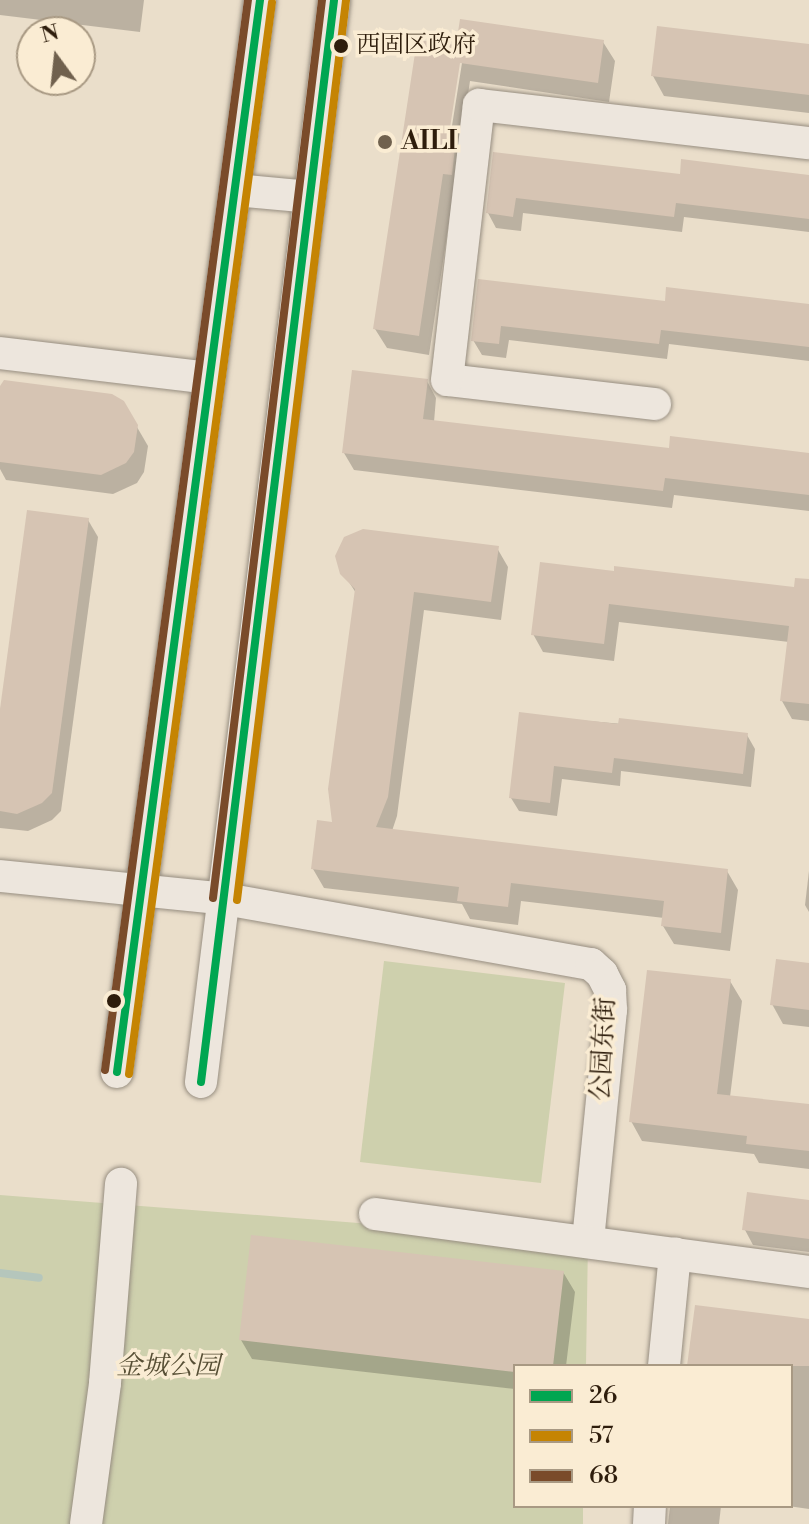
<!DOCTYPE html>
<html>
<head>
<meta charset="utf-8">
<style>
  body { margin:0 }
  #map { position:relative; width:809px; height:1524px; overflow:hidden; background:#eadeca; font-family:"Libre Bodoni","Noto Serif SC",serif }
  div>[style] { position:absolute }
  .green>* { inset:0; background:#ced0ad }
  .shadow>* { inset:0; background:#0003 }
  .stream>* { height:8px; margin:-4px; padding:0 4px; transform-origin:4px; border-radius:4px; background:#b5c6bc }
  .building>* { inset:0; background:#d6c4b3 }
  .roads { filter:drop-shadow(0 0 2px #978e81) drop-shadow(0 0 2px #978e81) }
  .minor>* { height:32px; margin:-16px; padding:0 16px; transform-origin:16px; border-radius:16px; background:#ede6dd }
  .bus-1>* { height:8px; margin:-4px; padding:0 4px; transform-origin:4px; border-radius:4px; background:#00a651 }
  .bus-2>* { height:8px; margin:-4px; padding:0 4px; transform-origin:4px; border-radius:4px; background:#c58403 }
  .bus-3>* { height:8px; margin:-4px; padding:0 4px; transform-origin:4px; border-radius:4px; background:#7a4b2a }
  .dots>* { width:22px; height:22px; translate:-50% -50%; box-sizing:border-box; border:4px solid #faecd3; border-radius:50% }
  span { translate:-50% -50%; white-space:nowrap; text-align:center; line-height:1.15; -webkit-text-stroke:7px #faecd3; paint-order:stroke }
  .bus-label { font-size:24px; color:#2e1d0c }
  .left { translate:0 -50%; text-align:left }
  .poi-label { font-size:26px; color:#2e1d0c; font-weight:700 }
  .street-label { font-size:26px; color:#2e1d0c }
  .park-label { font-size:26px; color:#574f35; font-style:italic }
  .legend { position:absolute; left:513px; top:1364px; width:280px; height:144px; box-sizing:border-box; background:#faecd3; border:2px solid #a89983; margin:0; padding:10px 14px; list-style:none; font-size:24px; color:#2e1d0c }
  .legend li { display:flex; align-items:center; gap:16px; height:40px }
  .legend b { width:40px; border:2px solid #a89983 }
  .north { position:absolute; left:16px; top:16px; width:80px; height:80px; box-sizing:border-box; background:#faecd3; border:2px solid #a89983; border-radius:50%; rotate:345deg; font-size:22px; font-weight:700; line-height:32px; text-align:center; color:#2e1d0c }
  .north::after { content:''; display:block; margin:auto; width:28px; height:36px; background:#70614e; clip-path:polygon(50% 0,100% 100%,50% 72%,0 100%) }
</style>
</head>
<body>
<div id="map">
  <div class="green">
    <div style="clip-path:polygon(384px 961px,565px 983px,541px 1183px,360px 1162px)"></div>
    <div style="clip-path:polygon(0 1195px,588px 1241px,586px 1366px,515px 1366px,515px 1506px,583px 1506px,583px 1524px,0 1524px)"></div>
  </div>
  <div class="shadow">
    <div style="clip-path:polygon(0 0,144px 0,140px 32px,0 15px)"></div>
    <div style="clip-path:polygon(evenodd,603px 42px,615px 61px,609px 102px,470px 81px,429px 355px,387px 348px,375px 329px,458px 48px,603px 42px,457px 63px,462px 63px,447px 157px,443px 156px,457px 63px)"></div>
    <div style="clip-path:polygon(809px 46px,809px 113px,664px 96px,653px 76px)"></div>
    <div style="clip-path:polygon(494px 154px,682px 176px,809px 177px,809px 232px,684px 217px,682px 232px,523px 213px,521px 231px,496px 228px,488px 213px)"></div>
    <div style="clip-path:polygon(480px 281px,667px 303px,809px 306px,809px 361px,669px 344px,667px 359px,509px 340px,506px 358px,482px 355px,473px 340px)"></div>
    <div style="clip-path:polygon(427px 381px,436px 398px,434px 422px,671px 450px,809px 455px,809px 511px,674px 495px,672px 508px,354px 470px,344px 453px)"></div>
    <div style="clip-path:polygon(0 388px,123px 403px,148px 446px,144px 472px,137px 483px,113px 494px,6px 480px,0 469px)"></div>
    <div style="clip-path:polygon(88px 520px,98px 537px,61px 811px,52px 820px,28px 831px,0 828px,0 724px)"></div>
    <div style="clip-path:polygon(497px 548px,508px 567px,501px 620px,424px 610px,397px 816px,392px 831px,727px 871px,738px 890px,730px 951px,674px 944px,663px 926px,664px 918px,521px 901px,518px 925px,470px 919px,462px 904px,324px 888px,313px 869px,334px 824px,356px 593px,338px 565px)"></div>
    <div style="clip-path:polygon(616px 573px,809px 591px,809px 721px,792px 719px,782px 701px,789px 642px,619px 622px,614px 661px,543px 652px,533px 634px)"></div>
    <div style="clip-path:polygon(521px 715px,747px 735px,755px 749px,751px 787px,621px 771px,620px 786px,562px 779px,557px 816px,519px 811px,511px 798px)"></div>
    <div style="clip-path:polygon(809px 871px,809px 912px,805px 905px)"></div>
    <div style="clip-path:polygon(809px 965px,809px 1027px,783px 1024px,772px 1004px)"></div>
    <div style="clip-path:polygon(730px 981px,742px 1001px,730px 1097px,809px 1106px,809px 1169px,759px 1163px,754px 1154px,642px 1141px,631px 1121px)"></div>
    <div style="clip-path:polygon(809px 1202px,809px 1252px,753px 1245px,745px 1230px)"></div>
    <div style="clip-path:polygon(563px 1272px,575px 1292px,566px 1366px,515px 1366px,515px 1389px,252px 1359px,241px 1340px)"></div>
    <div style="clip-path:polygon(809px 1321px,809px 1509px,788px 1506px,791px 1366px,689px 1366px)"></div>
    <div style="clip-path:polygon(670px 1506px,721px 1506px,719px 1524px,668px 1524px)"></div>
  </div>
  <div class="stream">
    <div style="left:0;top:1273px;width:39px;rotate:7deg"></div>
  </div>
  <div class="building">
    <div style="clip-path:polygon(460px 19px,604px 40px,598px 83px,460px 63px,447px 147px,455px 148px,452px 175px,443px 174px,419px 336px,373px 329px,417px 40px,456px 45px)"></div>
    <div style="clip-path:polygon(657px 26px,809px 44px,809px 95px,651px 76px)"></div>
    <div style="clip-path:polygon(493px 152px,680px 174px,681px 159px,809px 175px,809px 219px,676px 203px,674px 217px,516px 198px,513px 217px,486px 213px)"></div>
    <div style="clip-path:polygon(478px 279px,665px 301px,666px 287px,809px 304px,809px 347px,661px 330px,659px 344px,501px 326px,499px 344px,471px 341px)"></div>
    <div style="clip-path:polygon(352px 370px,428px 379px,423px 419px,669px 448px,670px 436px,809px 453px,809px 495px,665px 478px,663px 491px,342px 453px)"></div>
    <div style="clip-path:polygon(4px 380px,112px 394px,124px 401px,138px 425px,134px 452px,126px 463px,101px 475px,0 462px,0 386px)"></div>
    <div style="clip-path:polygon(27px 510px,89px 518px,52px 793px,42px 803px,17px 814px,0 811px,0 709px)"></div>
    <div style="clip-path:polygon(363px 529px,499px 546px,491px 602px,414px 592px,388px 797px,376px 827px,728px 869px,721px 933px,661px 926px,664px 901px,511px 883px,508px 907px,457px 901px,459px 887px,311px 869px,317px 820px,332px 822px,328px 789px,355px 589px,340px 574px,335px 556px,344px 537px)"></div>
    <div style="clip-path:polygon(540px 562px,614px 571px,614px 566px,794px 587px,795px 578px,809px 579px,809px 704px,780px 701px,789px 626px,609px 604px,604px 644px,531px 635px)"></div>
    <div style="clip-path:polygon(519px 712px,618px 724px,619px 718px,748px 733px,743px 774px,614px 758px,612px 773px,554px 766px,550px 803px,509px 798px)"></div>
    <div style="clip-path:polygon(776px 959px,809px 963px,809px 1010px,770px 1005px)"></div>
    <div style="clip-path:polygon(647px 970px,731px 979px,717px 1094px,809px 1104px,809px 1151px,746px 1144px,747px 1136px,629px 1122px)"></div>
    <div style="clip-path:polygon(747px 1192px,809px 1200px,809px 1239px,742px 1230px)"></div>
    <div style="clip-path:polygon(251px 1235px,564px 1271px,553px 1366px,515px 1366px,515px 1372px,239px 1340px)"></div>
    <div style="clip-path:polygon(695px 1305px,809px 1319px,809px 1366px,687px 1366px)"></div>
  </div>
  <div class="roads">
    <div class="minor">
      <div style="left:235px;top:190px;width:75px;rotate:5.3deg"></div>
      <div style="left:0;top:353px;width:211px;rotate:6.8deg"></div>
      <div style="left:655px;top:404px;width:209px;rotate:-173.4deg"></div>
      <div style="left:447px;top:380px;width:277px;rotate:-83.4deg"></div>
      <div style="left:479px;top:105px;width:332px;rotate:6.6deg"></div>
      <div style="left:0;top:876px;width:226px;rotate:5.8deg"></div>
      <div style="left:225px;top:899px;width:372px;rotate:10.1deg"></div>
      <div style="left:591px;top:964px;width:15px;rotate:42deg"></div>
      <div style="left:602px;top:974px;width:18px;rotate:63deg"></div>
      <div style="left:610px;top:990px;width:20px;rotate:87deg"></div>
      <div style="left:611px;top:1010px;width:232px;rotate:95.7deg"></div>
      <div style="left:117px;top:1072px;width:1081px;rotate:-82.4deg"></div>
      <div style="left:201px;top:1082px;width:1090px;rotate:-82.99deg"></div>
      <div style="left:375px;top:1214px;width:438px;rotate:7.6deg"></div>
      <div style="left:664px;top:1366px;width:113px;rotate:-84.4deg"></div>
      <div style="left:86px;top:1524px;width:142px;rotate:-82.3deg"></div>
      <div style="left:105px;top:1383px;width:200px;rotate:-85.4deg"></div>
      <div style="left:649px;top:1524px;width:18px;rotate:-87deg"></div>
    </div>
  </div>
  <div class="bus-1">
    <div style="left:117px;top:1072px;width:1081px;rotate:-82.4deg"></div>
    <div style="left:201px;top:1082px;width:1090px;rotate:-82.99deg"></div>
  </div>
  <div class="bus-2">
    <div style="left:237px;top:900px;width:906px;rotate:-83.09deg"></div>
    <div style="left:129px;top:1074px;width:1081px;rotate:-82.4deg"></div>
  </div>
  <div class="bus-3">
    <div style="left:213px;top:898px;width:905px;rotate:-83.08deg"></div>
    <div style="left:105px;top:1070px;width:1080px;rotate:-82.39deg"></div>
  </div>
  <div class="dots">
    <div style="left:341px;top:46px;background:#2e1d0c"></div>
    <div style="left:385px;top:142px;background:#70614e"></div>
    <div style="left:114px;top:1001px;background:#2e1d0c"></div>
  </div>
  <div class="bus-label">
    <span class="left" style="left:356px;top:46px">西固区政府</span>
  </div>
  <div class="poi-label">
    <span class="left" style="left:401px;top:142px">AILI</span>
  </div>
  <div class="street-label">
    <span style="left:604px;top:1049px;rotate:-87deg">公园东街</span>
  </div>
  <div class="park-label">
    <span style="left:168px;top:1367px">金城公园</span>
  </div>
  <ul class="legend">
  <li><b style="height:10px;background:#00a651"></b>26</li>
  <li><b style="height:10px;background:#c58403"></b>57</li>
  <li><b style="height:10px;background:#7a4b2a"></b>68</li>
  </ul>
  <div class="north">N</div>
</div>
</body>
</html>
